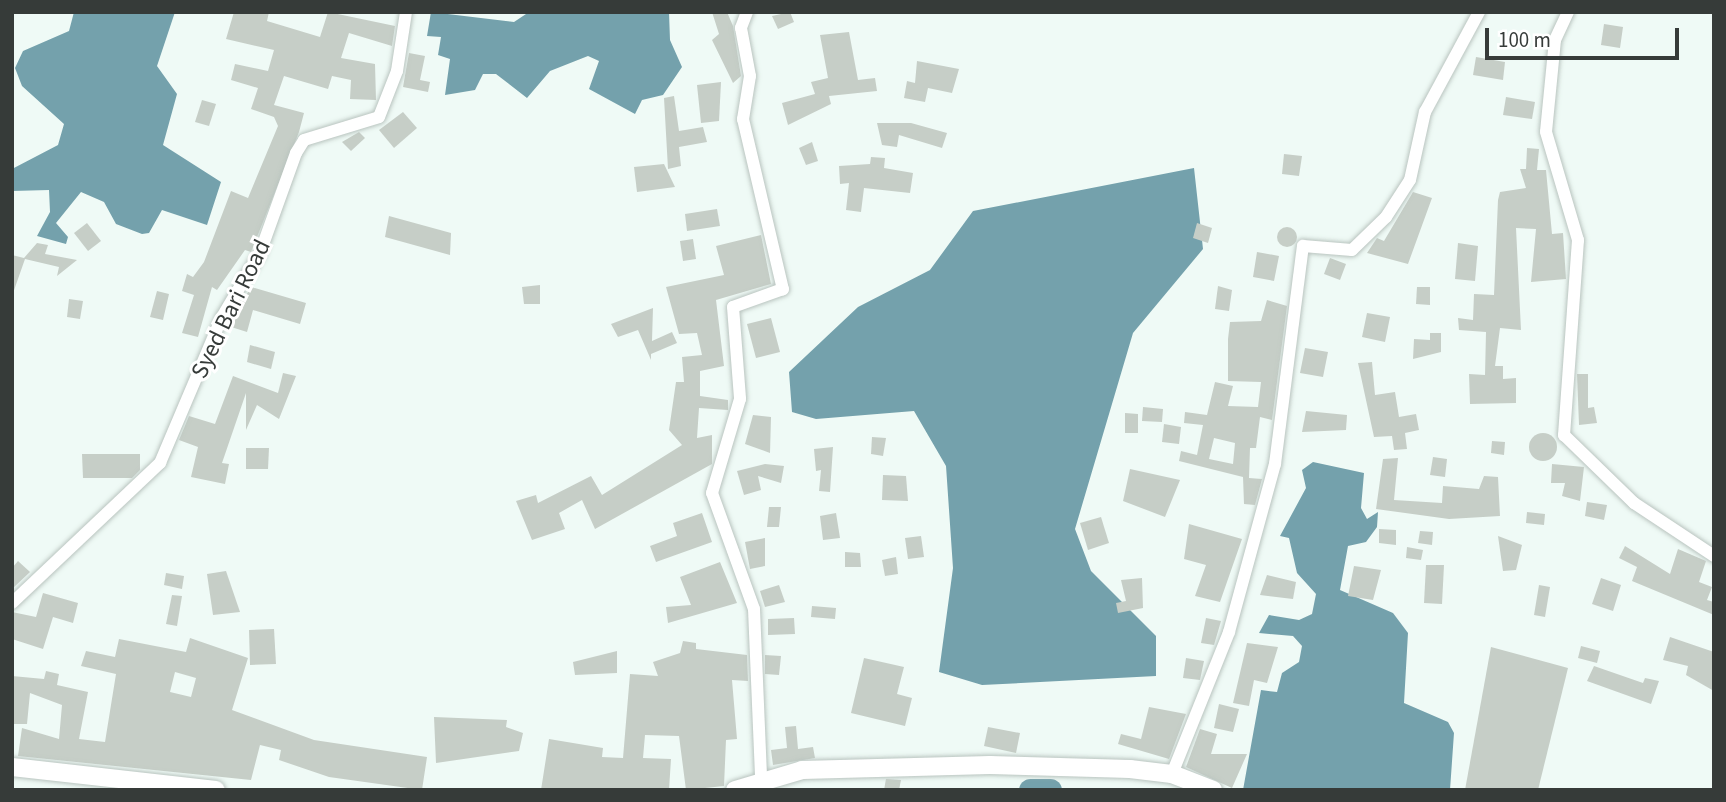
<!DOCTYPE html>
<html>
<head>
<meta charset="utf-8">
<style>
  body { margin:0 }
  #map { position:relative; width:1726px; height:802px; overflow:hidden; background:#effaf6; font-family:"Source Sans 3",sans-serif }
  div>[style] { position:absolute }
  .water>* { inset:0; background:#74a1ac }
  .river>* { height:23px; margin:-11.5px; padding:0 11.5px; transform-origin:11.5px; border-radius:11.5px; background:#74a1ac }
  .building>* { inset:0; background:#c6cec7 }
  .round { border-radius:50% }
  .roads { filter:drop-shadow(0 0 2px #b9c4bf) drop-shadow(0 0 2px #b9c4bf) }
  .street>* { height:12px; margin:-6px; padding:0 6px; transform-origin:6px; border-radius:6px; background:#fff }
  .secondary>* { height:18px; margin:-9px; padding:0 9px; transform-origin:9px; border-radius:9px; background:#fff }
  span { translate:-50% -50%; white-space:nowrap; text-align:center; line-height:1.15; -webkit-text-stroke:6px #fff; paint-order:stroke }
  .street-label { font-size:24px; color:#363b39 }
  .frame { position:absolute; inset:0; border:14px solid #363b39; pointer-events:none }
  .scale { position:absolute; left:1485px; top:28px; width:194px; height:32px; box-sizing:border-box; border:4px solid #363b39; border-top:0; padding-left:9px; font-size:21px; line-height:24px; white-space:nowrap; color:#363b39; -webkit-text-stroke:5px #fff; paint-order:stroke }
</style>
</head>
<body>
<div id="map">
  <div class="water">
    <div style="clip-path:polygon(74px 12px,175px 12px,157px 66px,177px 94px,163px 145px,221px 182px,207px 225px,162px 210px,149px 233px,142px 234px,116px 224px,104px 202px,81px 192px,56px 223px,68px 237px,66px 244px,37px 236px,50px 212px,49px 190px,12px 191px,12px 169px,58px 145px,64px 124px,22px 86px,15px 68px,23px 51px,69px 31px)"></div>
    <div style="clip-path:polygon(431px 12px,514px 22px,529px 12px,669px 12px,670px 40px,682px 67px,663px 95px,642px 100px,635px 114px,589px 89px,599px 61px,588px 56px,550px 71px,527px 98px,496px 74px,483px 74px,475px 90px,445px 95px,450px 59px,438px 55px,441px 37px,427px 36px)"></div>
    <div style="clip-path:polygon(1194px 168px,1203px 249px,1133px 333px,1075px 529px,1091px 571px,1156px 636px,1156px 676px,982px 685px,939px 672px,953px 568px,946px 466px,914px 411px,816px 419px,792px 412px,789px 372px,858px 307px,930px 270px,973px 211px)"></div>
    <div style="clip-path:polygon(1313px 462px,1364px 473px,1361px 508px,1367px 519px,1378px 512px,1377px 527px,1366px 542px,1348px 546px,1340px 590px,1393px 613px,1408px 633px,1404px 703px,1448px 722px,1454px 733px,1450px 790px,1243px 790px,1261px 690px,1277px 692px,1282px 673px,1299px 662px,1302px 646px,1293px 636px,1259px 633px,1269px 615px,1299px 620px,1312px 614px,1316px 594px,1297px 573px,1289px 538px,1280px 536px,1306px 488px,1302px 470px)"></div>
  </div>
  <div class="river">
    <div style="left:1030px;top:790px;width:20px"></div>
  </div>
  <div class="building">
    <div style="clip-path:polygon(234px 12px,269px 12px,267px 21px,320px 37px,328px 12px,395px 26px,392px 46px,349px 33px,341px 58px,375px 64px,376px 100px,350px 99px,351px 80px,332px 76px,328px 89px,284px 76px,274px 105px,304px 113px,299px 132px,251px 252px,245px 250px,217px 290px,212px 287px,198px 337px,182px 333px,194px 295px,182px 291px,187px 274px,193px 277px,204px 262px,231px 191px,248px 198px,278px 126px,274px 117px,251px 109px,258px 88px,231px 80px,235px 64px,268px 71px,274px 50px,226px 39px)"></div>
    <div style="clip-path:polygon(712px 12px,727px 12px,733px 26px,741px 76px,733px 83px,712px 40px,719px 34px)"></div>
    <div style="clip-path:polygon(790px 12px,794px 22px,778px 29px,772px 16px)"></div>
    <div style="clip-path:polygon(1604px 24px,1623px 27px,1620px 48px,1601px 45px)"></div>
    <div style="clip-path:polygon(849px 32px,858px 80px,875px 78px,877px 91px,829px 96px,831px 104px,788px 125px,782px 103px,815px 94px,811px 82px,828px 78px,820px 35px)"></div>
    <div style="clip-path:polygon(409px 53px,425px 56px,420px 80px,430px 82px,428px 92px,403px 87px)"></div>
    <div style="clip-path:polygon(1476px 57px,1505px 62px,1503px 80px,1473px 75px)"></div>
    <div style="clip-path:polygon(917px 61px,959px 69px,952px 93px,928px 88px,925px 102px,904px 98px,907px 81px,915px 83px)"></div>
    <div style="clip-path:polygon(721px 82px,719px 121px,701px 123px,697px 85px)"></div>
    <div style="clip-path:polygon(674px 96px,679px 131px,703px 127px,707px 142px,679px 147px,681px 166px,668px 169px,664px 98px)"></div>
    <div style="clip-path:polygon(1506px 97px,1535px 102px,1532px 119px,1503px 115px)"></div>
    <div style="clip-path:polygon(202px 100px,216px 104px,209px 126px,195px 122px)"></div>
    <div style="clip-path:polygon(403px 112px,417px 128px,394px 148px,379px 130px)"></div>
    <div style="clip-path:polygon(877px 123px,911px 123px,947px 133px,942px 148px,899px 135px,897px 147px,882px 145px)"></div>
    <div style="clip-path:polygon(359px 132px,365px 138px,351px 151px,342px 142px)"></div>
    <div style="clip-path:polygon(812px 142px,818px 161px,806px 165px,799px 148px)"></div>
    <div style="clip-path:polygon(1527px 148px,1539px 149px,1537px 170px,1546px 170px,1552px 234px,1563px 233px,1566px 279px,1531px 282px,1536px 229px,1516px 228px,1521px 330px,1500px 328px,1495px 366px,1503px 366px,1503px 379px,1516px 378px,1516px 403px,1470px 404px,1469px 374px,1485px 375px,1486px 332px,1459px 330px,1458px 318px,1473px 320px,1474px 294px,1494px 295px,1498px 200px,1500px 192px,1526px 188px,1520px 169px,1526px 169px)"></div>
    <div style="clip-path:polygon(1284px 154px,1302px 156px,1299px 176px,1282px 174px)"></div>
    <div style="clip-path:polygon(871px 157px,885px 158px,884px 168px,913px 173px,910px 193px,864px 188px,861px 212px,846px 210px,849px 183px,840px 184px,839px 166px,870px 164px)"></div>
    <div style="clip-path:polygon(664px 164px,675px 187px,637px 192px,634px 167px)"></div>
    <div style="clip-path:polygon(1413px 192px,1432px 198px,1408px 264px,1367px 253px,1377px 238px,1384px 241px)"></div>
    <div style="clip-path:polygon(717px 209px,720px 226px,687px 231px,685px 214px)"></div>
    <div style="clip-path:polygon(389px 216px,451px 233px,450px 255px,385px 237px)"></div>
    <div style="clip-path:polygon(87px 223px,101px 241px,88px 251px,74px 233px)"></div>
    <div style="clip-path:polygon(1197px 223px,1212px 228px,1208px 243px,1193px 238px)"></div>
    <div class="round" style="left:1277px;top:227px;width:20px;height:20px"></div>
    <div style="clip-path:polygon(761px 235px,771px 284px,716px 300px,724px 366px,700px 371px,700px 396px,728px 400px,728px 410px,699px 408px,697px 438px,712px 435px,712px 464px,595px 529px,582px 500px,559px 513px,565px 529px,532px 540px,516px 501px,536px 495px,538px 503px,591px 476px,602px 495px,682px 445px,669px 430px,676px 382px,684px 382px,682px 357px,702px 355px,697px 333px,679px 334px,666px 287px,724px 275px,716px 246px)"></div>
    <div style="clip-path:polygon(693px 239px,696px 259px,683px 261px,680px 241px)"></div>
    <div style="clip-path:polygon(37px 243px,48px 245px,45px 254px,77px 260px,57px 276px,59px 267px,25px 259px,12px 296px,12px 255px,24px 258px)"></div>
    <div style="clip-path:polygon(1458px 243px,1478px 246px,1475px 281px,1455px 279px)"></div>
    <div style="clip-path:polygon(1257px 252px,1279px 256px,1274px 281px,1253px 277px)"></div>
    <div style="clip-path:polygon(1330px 258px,1346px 264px,1340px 280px,1324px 274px)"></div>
    <div style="clip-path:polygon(540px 285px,540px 304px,524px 304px,522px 287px)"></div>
    <div style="clip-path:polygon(1218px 286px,1232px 290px,1229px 311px,1215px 309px)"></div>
    <div style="clip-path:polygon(251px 287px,306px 303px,300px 324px,253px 310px,247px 332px,228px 326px)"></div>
    <div style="clip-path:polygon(1417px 287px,1430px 287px,1430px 305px,1416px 304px)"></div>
    <div style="clip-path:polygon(157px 291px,169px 294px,163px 320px,150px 317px)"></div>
    <div style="clip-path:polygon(69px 299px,83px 301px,80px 319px,67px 317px)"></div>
    <div style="clip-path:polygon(evenodd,1267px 300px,1287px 306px,1272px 420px,1260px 417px,1256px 448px,1250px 448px,1249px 478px,1262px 479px,1255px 505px,1244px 504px,1243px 477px,1179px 461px,1181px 451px,1197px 455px,1203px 425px,1184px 423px,1185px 412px,1207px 415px,1215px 382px,1233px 386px,1228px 406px,1258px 407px,1261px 382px,1228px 381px,1228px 339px,1230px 322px,1261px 321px,1267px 300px,1214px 438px,1235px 443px,1233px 464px,1209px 459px,1214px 438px)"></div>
    <div style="clip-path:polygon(653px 308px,652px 341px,672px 332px,677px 343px,651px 354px,651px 360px,638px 330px,618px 337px,611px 324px)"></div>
    <div style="clip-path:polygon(1367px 313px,1390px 317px,1385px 342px,1362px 337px)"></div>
    <div style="clip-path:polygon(771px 318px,780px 352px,756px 358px,747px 324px)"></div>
    <div style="clip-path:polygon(1430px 333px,1441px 333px,1441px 352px,1413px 359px,1414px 339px,1430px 340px)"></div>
    <div style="clip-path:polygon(250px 345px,275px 352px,271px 369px,247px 362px)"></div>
    <div style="clip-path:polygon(1305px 348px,1328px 352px,1323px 377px,1300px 373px)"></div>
    <div style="clip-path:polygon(1372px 362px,1375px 395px,1395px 392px,1399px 417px,1416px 414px,1419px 430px,1405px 433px,1407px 449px,1394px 450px,1392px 436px,1374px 437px,1358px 363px)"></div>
    <div style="clip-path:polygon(283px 373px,296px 376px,279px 419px,257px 405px,246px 430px,246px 393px,222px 463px,229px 464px,225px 484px,191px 477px,198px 447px,179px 440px,189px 416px,215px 424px,233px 376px,278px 393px)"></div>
    <div style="clip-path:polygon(1577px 374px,1588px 374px,1588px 408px,1594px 407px,1597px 423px,1579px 425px)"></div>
    <div style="clip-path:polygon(1143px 407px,1163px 409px,1162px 422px,1142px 421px)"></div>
    <div style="clip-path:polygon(1306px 411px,1347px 415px,1346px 430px,1302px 432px)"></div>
    <div style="clip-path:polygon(1125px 413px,1138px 414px,1138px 433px,1125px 433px)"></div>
    <div style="clip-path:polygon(753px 415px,771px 417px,770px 453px,745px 444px)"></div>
    <div style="clip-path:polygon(1164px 424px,1181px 427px,1179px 444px,1162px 442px)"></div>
    <div class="round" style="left:1529px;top:433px;width:28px;height:28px"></div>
    <div style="clip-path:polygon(872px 437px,886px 438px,883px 456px,871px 454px)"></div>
    <div style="clip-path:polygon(1492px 441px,1505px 442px,1504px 455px,1491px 453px)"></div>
    <div style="clip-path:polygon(833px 447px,830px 492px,819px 491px,821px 470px,816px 471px,814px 449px)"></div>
    <div style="clip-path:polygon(246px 448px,269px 448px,268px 469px,246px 469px)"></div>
    <div style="clip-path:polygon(82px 454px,140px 454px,140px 470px,132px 478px,83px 478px)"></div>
    <div style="clip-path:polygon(1433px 457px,1447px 459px,1445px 477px,1430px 475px)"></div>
    <div style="clip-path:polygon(1398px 458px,1394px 500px,1442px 503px,1443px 486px,1479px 489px,1484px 476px,1498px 477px,1500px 516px,1449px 519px,1376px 509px,1383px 459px)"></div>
    <div style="clip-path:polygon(765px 464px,784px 466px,781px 483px,758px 476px,761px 490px,744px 495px,737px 471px)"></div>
    <div style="clip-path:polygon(1552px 464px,1584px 467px,1580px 501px,1562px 496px,1565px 483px,1551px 483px)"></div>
    <div style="clip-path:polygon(1130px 469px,1180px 480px,1165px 517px,1123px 501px)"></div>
    <div style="clip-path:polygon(883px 475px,906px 476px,908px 501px,882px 500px)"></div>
    <div style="clip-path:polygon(1587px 502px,1607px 505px,1604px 520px,1585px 516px)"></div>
    <div style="clip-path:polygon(769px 507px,781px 507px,779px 527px,767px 527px)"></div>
    <div style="clip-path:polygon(1527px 512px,1545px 514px,1544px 525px,1526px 523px)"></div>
    <div style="clip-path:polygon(702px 513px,712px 542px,656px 562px,650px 546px,677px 536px,673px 523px)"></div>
    <div style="clip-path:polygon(836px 513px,840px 538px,823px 540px,820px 516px)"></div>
    <div style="clip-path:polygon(1101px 517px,1109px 543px,1088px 550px,1080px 523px)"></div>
    <div style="clip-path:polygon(1189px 524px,1242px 539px,1220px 602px,1195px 596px,1206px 565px,1184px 559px)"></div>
    <div style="clip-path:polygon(1379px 529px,1396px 530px,1396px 545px,1379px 543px)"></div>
    <div style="clip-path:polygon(1420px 531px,1433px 532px,1432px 545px,1418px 543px)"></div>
    <div style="clip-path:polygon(921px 536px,924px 557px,908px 559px,905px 538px)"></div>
    <div style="clip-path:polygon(1498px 536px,1522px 545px,1516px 570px,1503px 571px)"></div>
    <div style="clip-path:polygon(765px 538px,765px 566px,750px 569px,745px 542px)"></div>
    <div style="clip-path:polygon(1625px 546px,1670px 574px,1678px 549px,1706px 561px,1699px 582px,1712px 587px,1707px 600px,1714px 602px,1714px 615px,1632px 581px,1637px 567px,1619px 558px)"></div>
    <div style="clip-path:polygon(1407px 547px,1423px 550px,1421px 560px,1406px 558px)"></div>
    <div style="clip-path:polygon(845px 552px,860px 553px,861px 567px,845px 567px)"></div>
    <div style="clip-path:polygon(896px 557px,898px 574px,885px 576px,882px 560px)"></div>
    <div style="clip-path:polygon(18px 561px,30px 572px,12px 589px,12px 568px)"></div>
    <div style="clip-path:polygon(720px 562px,737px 603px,668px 623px,666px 607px,691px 605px,680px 577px)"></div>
    <div style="clip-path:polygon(1426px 565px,1444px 565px,1442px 604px,1424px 603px)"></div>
    <div style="clip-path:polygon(1354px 566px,1381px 570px,1373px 600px,1348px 596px)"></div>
    <div style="clip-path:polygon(226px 571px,240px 612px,213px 615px,207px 574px)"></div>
    <div style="clip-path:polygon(166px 573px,184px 576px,182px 589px,164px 585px)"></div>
    <div style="clip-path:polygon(1267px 575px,1296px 582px,1293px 599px,1260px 595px)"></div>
    <div style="clip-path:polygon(1142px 578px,1143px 608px,1118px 613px,1116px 603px,1126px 601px,1121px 580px)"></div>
    <div style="clip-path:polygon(1601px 578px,1621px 585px,1613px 611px,1592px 604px)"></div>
    <div style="clip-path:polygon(779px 585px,785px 602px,765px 607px,760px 591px)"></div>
    <div style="clip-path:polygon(1539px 585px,1550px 587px,1545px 617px,1534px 615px)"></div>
    <div style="clip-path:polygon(43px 593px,78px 603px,73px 623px,53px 617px,43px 649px,12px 639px,12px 612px,36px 617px)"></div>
    <div style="clip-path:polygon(172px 595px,182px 596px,177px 626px,166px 624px)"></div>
    <div style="clip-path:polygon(812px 606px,836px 608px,835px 619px,811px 617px)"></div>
    <div style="clip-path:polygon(794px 618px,795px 634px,768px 635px,768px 619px)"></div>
    <div style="clip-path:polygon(1206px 618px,1221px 621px,1214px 645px,1201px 643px)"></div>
    <div style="clip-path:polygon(274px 629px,276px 664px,250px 665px,249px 630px)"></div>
    <div style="clip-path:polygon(1670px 637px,1714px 652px,1714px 691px,1686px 675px,1688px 666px,1663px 660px)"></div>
    <div style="clip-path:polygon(evenodd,190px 638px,248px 658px,232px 710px,314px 740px,427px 757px,422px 790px,329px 777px,279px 760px,281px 750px,260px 745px,251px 780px,18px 756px,22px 728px,59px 739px,62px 705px,30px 693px,27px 724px,12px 724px,12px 676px,44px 679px,46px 671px,59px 674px,57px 685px,88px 692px,79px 739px,105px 742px,116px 674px,81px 666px,86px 651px,115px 657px,119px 639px,186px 652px,190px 638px,175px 672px,196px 678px,191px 697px,170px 692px,175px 672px)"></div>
    <div style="clip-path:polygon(683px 641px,696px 643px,696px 649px,747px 655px,748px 681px,732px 680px,737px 739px,726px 740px,724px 786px,686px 790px,679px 736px,645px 735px,643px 758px,671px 759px,669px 790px,541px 790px,549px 739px,603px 748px,602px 757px,623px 758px,630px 674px,658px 676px,653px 662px,680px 653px)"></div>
    <div style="clip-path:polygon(1247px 643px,1278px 647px,1267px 683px,1254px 680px,1249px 706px,1233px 703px)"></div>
    <div style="clip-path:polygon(1581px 646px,1600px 651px,1597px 663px,1578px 658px)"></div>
    <div style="clip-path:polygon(1491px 647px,1568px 668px,1538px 790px,1465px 790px)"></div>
    <div style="clip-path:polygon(617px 651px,617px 673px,575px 675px,573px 662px)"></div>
    <div style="clip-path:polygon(765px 655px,781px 656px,779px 675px,765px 674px)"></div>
    <div style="clip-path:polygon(864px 658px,904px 667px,897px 694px,912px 698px,905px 726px,851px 713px)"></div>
    <div style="clip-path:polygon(1186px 658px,1204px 661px,1200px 680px,1183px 678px)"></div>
    <div style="clip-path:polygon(1594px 666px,1643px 683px,1645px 678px,1659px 681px,1651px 704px,1587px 681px)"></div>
    <div style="clip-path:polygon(1219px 704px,1239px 709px,1233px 732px,1214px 728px)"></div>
    <div style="clip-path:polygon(1149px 707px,1186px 714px,1169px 759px,1118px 744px,1121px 734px,1141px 739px)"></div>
    <div style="clip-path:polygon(434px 717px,507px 720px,506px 727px,523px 733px,519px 751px,436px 763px)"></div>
    <div style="clip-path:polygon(796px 726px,798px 749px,813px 747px,815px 758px,773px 765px,771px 750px,787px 748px,785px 727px)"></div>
    <div style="clip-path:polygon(988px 727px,1020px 733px,1016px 753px,984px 746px)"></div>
    <div style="clip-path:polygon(1200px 729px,1217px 734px,1211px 754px,1247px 754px,1232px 788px,1186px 767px)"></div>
    <div style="clip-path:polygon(886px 779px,901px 780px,899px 790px,884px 790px)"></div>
  </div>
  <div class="roads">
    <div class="street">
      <div style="left:747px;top:12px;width:17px;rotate:111deg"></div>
      <div style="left:741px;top:28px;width:49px;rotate:79.4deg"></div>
      <div style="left:750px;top:76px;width:44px;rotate:99.2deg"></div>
      <div style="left:743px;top:119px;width:175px;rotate:76.8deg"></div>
      <div style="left:783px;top:289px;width:53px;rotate:160.2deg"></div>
      <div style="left:733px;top:307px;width:92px;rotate:85.6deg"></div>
      <div style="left:740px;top:399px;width:98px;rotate:106.6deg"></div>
      <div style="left:712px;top:493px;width:123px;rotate:70.1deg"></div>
      <div style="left:754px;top:609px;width:169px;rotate:87.6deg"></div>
      <div style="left:1568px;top:12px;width:31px;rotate:115deg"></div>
      <div style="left:1555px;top:40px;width:92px;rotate:95.6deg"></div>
      <div style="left:1546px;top:132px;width:113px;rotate:73.5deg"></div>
      <div style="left:1578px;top:240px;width:196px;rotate:94.1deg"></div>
      <div style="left:1564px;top:435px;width:98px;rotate:44.2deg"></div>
      <div style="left:1634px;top:503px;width:96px;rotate:33.5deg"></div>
      <div style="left:12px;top:603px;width:204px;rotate:-43.4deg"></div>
      <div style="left:160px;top:463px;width:159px;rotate:-67deg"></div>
      <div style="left:222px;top:317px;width:74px;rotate:-59.3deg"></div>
      <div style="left:260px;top:253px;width:106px;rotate:-70.2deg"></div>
      <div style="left:296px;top:153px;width:15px;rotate:-58deg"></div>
      <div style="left:304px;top:140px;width:78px;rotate:-17deg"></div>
      <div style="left:379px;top:117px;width:49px;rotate:-68.6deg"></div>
      <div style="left:397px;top:71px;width:60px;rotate:-81.3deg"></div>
      <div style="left:1172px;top:774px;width:153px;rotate:-68.1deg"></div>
      <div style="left:1229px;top:632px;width:174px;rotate:-74.7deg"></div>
      <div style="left:1275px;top:464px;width:220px;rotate:-82.7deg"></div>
      <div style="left:1303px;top:246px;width:49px;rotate:4.7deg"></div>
      <div style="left:1352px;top:250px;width:47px;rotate:-44.1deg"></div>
      <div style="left:1386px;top:217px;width:44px;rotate:-57deg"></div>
      <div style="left:1410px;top:180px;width:70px;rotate:-77.6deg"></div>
      <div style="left:1425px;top:112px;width:114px;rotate:-61.6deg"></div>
    </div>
    <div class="secondary">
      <div style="left:12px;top:767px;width:205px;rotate:6.4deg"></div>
      <div style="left:735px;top:790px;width:70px;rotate:-16.6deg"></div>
      <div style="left:802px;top:770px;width:188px;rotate:-1.5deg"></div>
      <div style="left:990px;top:765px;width:140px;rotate:1.6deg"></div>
      <div style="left:1130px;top:769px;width:42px;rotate:6.8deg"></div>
      <div style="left:1172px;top:774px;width:44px;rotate:21.3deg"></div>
    </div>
  </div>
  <div class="street-label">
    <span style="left:231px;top:309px;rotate:-64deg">Syed Bari Road</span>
  </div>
  <div class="frame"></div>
  <div class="scale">100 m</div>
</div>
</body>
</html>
